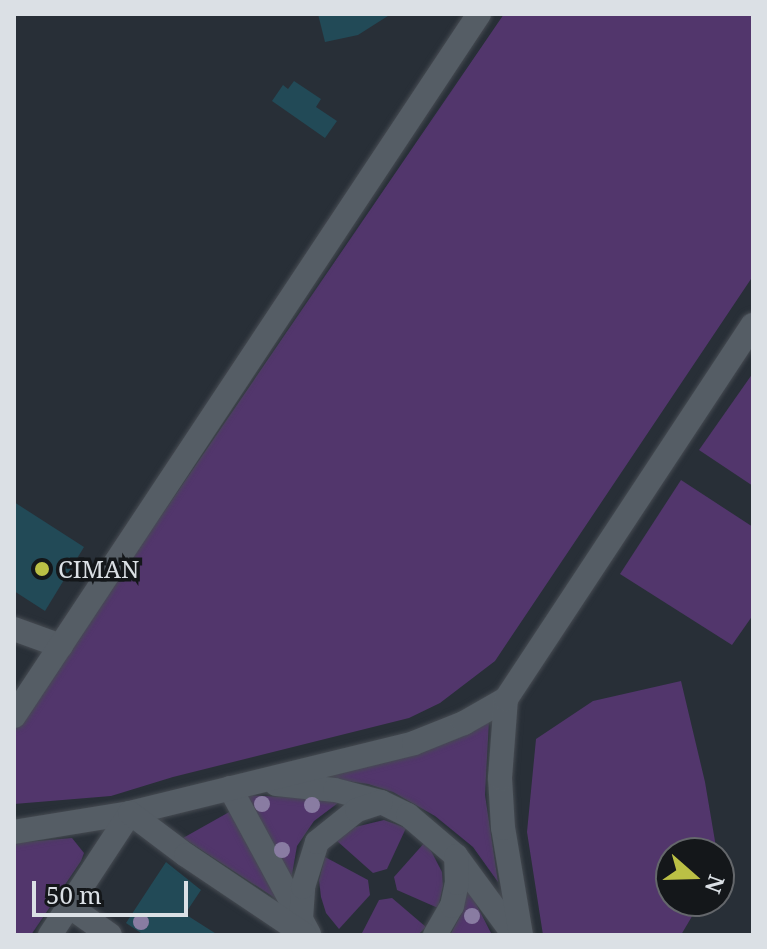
<!DOCTYPE html>
<html>
<head>
<meta charset="utf-8">
<style>
  body { margin:0 }
  #map { position:relative; width:767px; height:949px; overflow:hidden; background:#282f37; font-family:"Noto Serif",serif }
  div>[style] { position:absolute }
  .green>* { inset:0; background:#52366c }
  .building>* { inset:0; background:#224a57 }
  .roads { filter:drop-shadow(0 0 2px #464b52) drop-shadow(0 0 2px #464b52) }
  .minor>* { height:24px; margin:-12px; padding:0 12px; transform-origin:12px; border-radius:12px; background:#555d65 }
  .trees>* { width:16px; height:16px; margin:-8px; border-radius:50%; background:#897ca2 }
  .dots>* { width:22px; height:22px; translate:-50% -50%; box-sizing:border-box; border:4px solid #14171a; border-radius:50% }
  span { translate:-50% -50%; white-space:nowrap; text-align:center; line-height:1.15; -webkit-text-stroke:7px #14171a; paint-order:stroke }
  .poi-label { font-size:24px; color:#dbe0e5 }
  .left { translate:0 -50%; text-align:left }
  .frame { position:absolute; inset:0; border:16px solid #dbe0e5; pointer-events:none }
  .north { position:absolute; left:655px; top:837px; width:80px; height:80px; box-sizing:border-box; background:#14171a; border:2px solid #64676b; border-radius:50%; rotate:110deg; font-size:22px; font-weight:700; line-height:32px; text-align:center; color:#dbe0e5 }
  .north::after { content:''; display:block; margin:auto; width:28px; height:36px; background:#bbc045; clip-path:polygon(50% 0,100% 100%,50% 72%,0 100%) }
  .scale { position:absolute; left:32px; top:881px; width:156px; height:36px; box-sizing:border-box; border:4px solid #dbe0e5; border-top:0; padding-left:10px; font-size:24px; line-height:28px; white-space:nowrap; color:#dbe0e5; -webkit-text-stroke:6px #14171a; paint-order:stroke }
</style>
</head>
<body>
<div id="map">
  <div class="green">
    <div style="clip-path:polygon(504px 14px,753px 14px,753px 276px,495px 661px,440px 703px,409px 718px,173px 777px,111px 796px,14px 804px,14px 731px)"></div>
    <div style="clip-path:polygon(753px 373px,753px 486px,699px 450px)"></div>
    <div style="clip-path:polygon(681px 480px,753px 527px,753px 615px,732px 645px,620px 574px)"></div>
    <div style="clip-path:polygon(681px 681px,705px 782px,717px 853px,671px 853px,671px 901px,701px 901px,681px 935px,543px 935px,527px 832px,536px 739px,593px 701px)"></div>
    <div style="clip-path:polygon(489px 721px,485px 795px,498px 882px,473px 847px,435px 816px,393px 792px,368px 784px,318px 777px)"></div>
    <div style="clip-path:polygon(246px 795px,342px 800px,314px 821px,297px 846px,291px 880px)"></div>
    <div style="clip-path:polygon(231px 811px,281px 902px,183px 838px)"></div>
    <div style="clip-path:polygon(384px 820px,406px 828px,387px 869px,373px 873px,337px 841px,355px 827px)"></div>
    <div style="clip-path:polygon(72px 838px,84px 853px,81px 861px,31px 935px,14px 935px,14px 843px)"></div>
    <div style="clip-path:polygon(426px 841px,442px 872px,443px 886px,438px 908px,397px 890px,394px 877px)"></div>
    <div style="clip-path:polygon(325px 857px,368px 880px,370px 895px,339px 929px,326px 913px,321px 897px,319px 880px)"></div>
    <div style="clip-path:polygon(467px 886px,492px 935px,450px 935px,463px 911px)"></div>
    <div style="clip-path:polygon(392px 898px,426px 927px,418px 935px,361px 935px,379px 900px)"></div>
  </div>
  <div class="building">
    <div style="clip-path:polygon(318px 14px,391px 14px,358px 35px,325px 42px)"></div>
    <div style="clip-path:polygon(294px 81px,321px 99px,316px 107px,337px 121px,325px 138px,272px 101px,283px 85px,288px 89px)"></div>
    <div style="clip-path:polygon(14px 502px,84px 547px,45px 611px,14px 591px)"></div>
    <div style="clip-path:polygon(166px 862px,201px 890px,185px 914px,218px 935px,144px 935px,126px 923px)"></div>
  </div>
  <div class="roads">
    <div class="minor">
      <div style="left:14px;top:629px;width:50px;rotate:19.9deg"></div>
      <div style="left:14px;top:716px;width:842px;rotate:-56.48deg"></div>
      <div style="left:276px;top:784px;width:59px;rotate:5.8deg"></div>
      <div style="left:335px;top:790px;width:48px;rotate:14.6deg"></div>
      <div style="left:381px;top:802px;width:30px;rotate:26deg"></div>
      <div style="left:408px;top:815px;width:63px;rotate:40.5deg"></div>
      <div style="left:456px;top:856px;width:98px;rotate:53.7deg"></div>
      <div style="left:230px;top:788px;width:166px;rotate:61.6deg"></div>
      <div style="left:14px;top:832px;width:118px;rotate:-9.3deg"></div>
      <div style="left:130px;top:813px;width:292px;rotate:-13.8deg"></div>
      <div style="left:414px;top:743px;width:54px;rotate:-21.8deg"></div>
      <div style="left:464px;top:723px;width:48px;rotate:-29.7deg"></div>
      <div style="left:69px;top:906px;width:50px;rotate:35.3deg"></div>
      <div style="left:301px;top:919px;width:32px;rotate:-86deg"></div>
      <div style="left:303px;top:887px;width:47px;rotate:-72.7deg"></div>
      <div style="left:317px;top:842px;width:51px;rotate:-38.7deg"></div>
      <div style="left:357px;top:810px;width:25px;rotate:-18deg"></div>
      <div style="left:50px;top:935px;width:146px;rotate:-56.7deg"></div>
      <div style="left:130px;top:813px;width:70px;rotate:36.9deg"></div>
      <div style="left:186px;top:855px;width:143px;rotate:33.9deg"></div>
      <div style="left:435px;top:935px;width:34px;rotate:-60deg"></div>
      <div style="left:452px;top:906px;width:24px;rotate:-78deg"></div>
      <div style="left:457px;top:883px;width:27px;rotate:-92deg"></div>
      <div style="left:521px;top:935px;width:109px;rotate:-99.5deg"></div>
      <div style="left:503px;top:828px;width:50px;rotate:-93.4deg"></div>
      <div style="left:500px;top:778px;width:79px;rotate:-85.7deg"></div>
      <div style="left:506px;top:699px;width:448px;rotate:-56.6deg"></div>
    </div>
  </div>
  <div class="trees">
    <div style="left:262px;top:804px"></div>
    <div style="left:312px;top:805px"></div>
    <div style="left:282px;top:850px"></div>
    <div style="left:472px;top:916px"></div>
    <div style="left:141px;top:922px"></div>
  </div>
  <div class="dots">
    <div style="left:42px;top:569px;background:#bbc045"></div>
  </div>
  <div class="poi-label">
    <span class="left" style="left:58px;top:569px">CIMAN</span>
  </div>
  <div class="frame"></div>
  <div class="north">N</div>
  <div class="scale">50 m</div>
</div>
</body>
</html>
